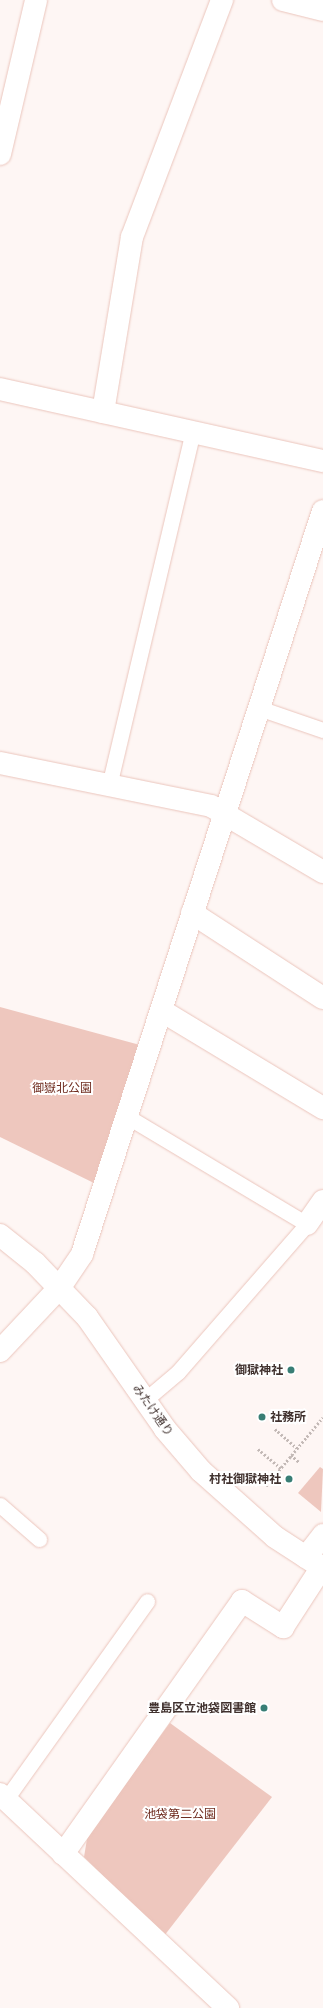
<!DOCTYPE html>
<html>
<head>
<meta charset="utf-8">
<style>
  body { margin:0 }
  #map { position:relative; width:323px; height:2008px; overflow:hidden; background:#fef6f4; font-family:Lato,"Noto Sans JP",sans-serif }
  div>[style] { position:absolute }
  .green>* { inset:0; background:#eec7be }
  .path>* { height:2.5px; margin-top:-1.25px; transform-origin:0; background:repeating-linear-gradient(90deg,#c3b9b6 0 2px,transparent 0 4px) }
  .roads { filter:drop-shadow(0 0 1px #ebc5bc) drop-shadow(0 0 1px #ebc5bc) }
  .lane>* { height:15px; margin:-7.5px; padding:0 7.5px; transform-origin:7.5px; border-radius:7.5px; background:#fff }
  .street>* { height:22px; margin:-11px; padding:0 11px; transform-origin:11px; border-radius:11px; background:#fff }
  .secondary>* { height:22px; margin:-11px; padding:0 11px; transform-origin:11px; border-radius:11px; background:#fff }
  .dots>* { width:11px; height:11px; translate:-50% -50%; box-sizing:border-box; border:2px solid #fff; border-radius:50% }
  span { translate:-50% -50%; white-space:nowrap; text-align:center; line-height:1.15; -webkit-text-stroke:4px #fff; paint-order:stroke }
  .park-label { font-size:12px; color:#6f2c1f }
  .poi-label { font-size:12px; color:#40312e; font-weight:700 }
  .right { translate:-100% -50%; text-align:right }
  .left { translate:0 -50%; text-align:left }
  .street-label { font-size:12px; color:#40312e }
</style>
</head>
<body>
<div id="map">
  <div class="green">
    <div style="clip-path:polygon(0 1007px,140px 1045px,98px 1185px,0 1137px)"></div>
    <div style="clip-path:polygon(320px 1467px,323px 1469px,321px 1512px,298px 1493px)"></div>
    <div style="clip-path:polygon(170px 1723px,272px 1797px,164px 1936px,84px 1857px,88px 1833px)"></div>
  </div>
  <div class="path">
    <div style="left:275px;top:1429px;width:29px;rotate:41deg"></div>
    <div style="left:258px;top:1449px;width:30px;rotate:40deg"></div>
    <div style="left:291px;top:1455px;width:11px;rotate:41deg"></div>
    <div style="left:266px;top:1486px;width:89px;rotate:-50.4deg"></div>
  </div>
  <div class="roads">
    <div class="lane">
      <div style="left:259px;top:708px;width:68px;rotate:19deg"></div>
      <div style="left:109px;top:786px;width:364px;rotate:-76.7deg"></div>
      <div style="left:128px;top:1117px;width:209px;rotate:30.9deg"></div>
      <div style="left:307px;top:1224px;width:196px;rotate:131.1deg"></div>
      <div style="left:178px;top:1372px;width:43px;rotate:139.7deg"></div>
      <div style="left:0;top:1505px;width:52px;rotate:41.1deg"></div>
      <div style="left:6px;top:1799px;width:243px;rotate:-54.5deg"></div>
    </div>
    <div class="street">
      <div style="left:283px;top:0;width:41px;rotate:14deg"></div>
      <div style="left:0;top:154px;width:158px;rotate:-76.8deg"></div>
      <div style="left:0;top:389px;width:331px;rotate:12.6deg"></div>
      <div style="left:103px;top:412px;width:177px;rotate:-80.6deg"></div>
      <div style="left:132px;top:237px;width:254px;rotate:-69.2deg"></div>
      <div style="left:0;top:763px;width:215px;rotate:11.5deg"></div>
      <div style="left:211px;top:806px;width:130px;rotate:30.5deg"></div>
      <div style="left:192px;top:913px;width:156px;rotate:33deg"></div>
      <div style="left:162px;top:1011px;width:188px;rotate:31.1deg"></div>
      <div style="left:307px;top:1224px;width:28px;rotate:-55deg"></div>
      <div style="left:0;top:1351px;width:88px;rotate:-46.8deg"></div>
      <div style="left:60px;top:1287px;width:40px;rotate:-56deg"></div>
      <div style="left:82px;top:1254px;width:781px;rotate:-72.03deg"></div>
      <div style="left:306px;top:1557px;width:28px;rotate:-52deg"></div>
      <div style="left:0;top:1794px;width:313px;rotate:43.2deg"></div>
      <div style="left:63px;top:1854px;width:310px;rotate:-54.7deg"></div>
      <div style="left:242px;top:1601px;width:49px;rotate:32.4deg"></div>
      <div style="left:283px;top:1627px;width:72px;rotate:-57deg"></div>
    </div>
    <div class="secondary">
      <div style="left:0;top:1235px;width:45px;rotate:38.7deg"></div>
      <div style="left:35px;top:1263px;width:75px;rotate:46.1deg"></div>
      <div style="left:87px;top:1317px;width:136px;rotate:55.1deg"></div>
      <div style="left:165px;top:1429px;width:55px;rotate:49.4deg"></div>
      <div style="left:201px;top:1471px;width:99px;rotate:41.7deg"></div>
      <div style="left:275px;top:1537px;width:57px;rotate:32.9deg"></div>
    </div>
  </div>
  <div class="dots">
    <div style="left:291px;top:1370px;background:#397e75"></div>
    <div style="left:262px;top:1417px;background:#397e75"></div>
    <div style="left:289px;top:1479px;background:#397e75"></div>
    <div style="left:264px;top:1708px;background:#397e75"></div>
  </div>
  <div class="park-label">
    <span style="left:62px;top:1088px">御嶽北公園</span>
    <span style="left:180px;top:1814px">池袋第二公園</span>
  </div>
  <div class="poi-label">
    <span class="right" style="left:283px;top:1370px">御獄神社</span>
    <span class="left" style="left:270px;top:1417px">社務所</span>
    <span class="right" style="left:281px;top:1479px">村社御獄神社</span>
    <span class="right" style="left:256px;top:1708px">豊島区立池袋図書館</span>
  </div>
  <div class="street-label">
    <span style="left:153px;top:1410px;rotate:55deg">みたけ通り</span>
  </div>
</div>
</body>
</html>
